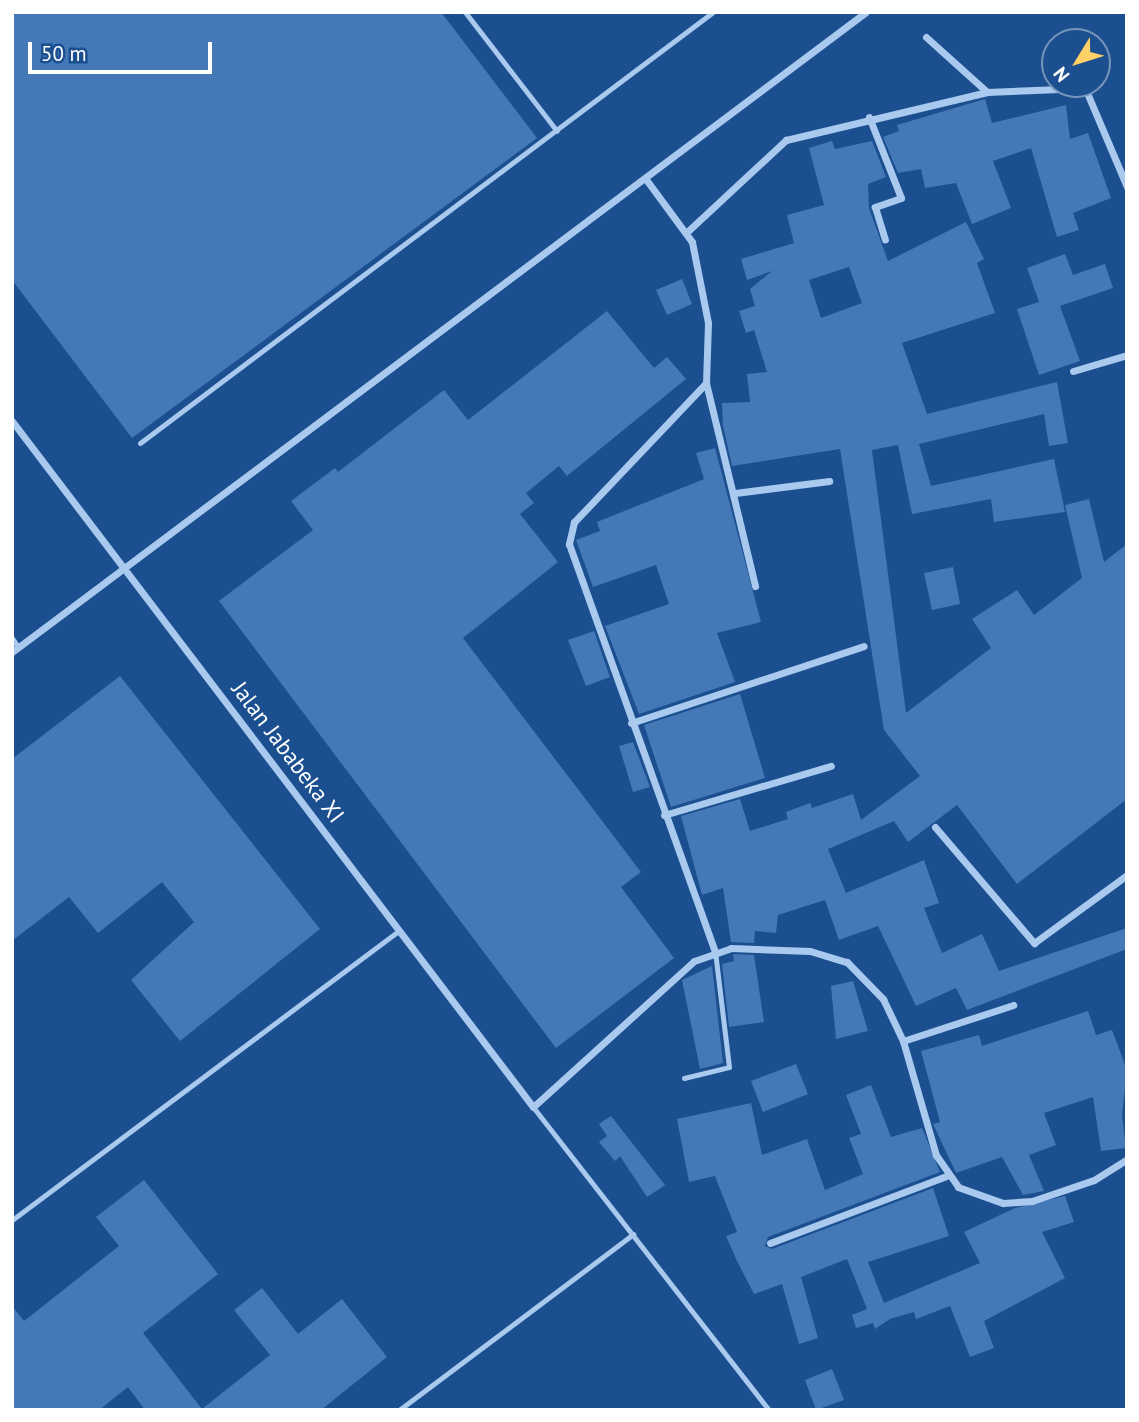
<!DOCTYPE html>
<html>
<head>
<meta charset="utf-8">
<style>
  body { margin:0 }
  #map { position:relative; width:1139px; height:1422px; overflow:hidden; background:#1b4f8f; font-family:"PT Sans",sans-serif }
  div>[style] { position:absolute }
  .building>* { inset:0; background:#4478b7 }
  .service>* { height:5px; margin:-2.5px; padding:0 2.5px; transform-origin:2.5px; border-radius:2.5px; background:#a9c9ee }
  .minor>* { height:7px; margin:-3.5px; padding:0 3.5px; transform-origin:3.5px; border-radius:3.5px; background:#a9c9ee }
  span { translate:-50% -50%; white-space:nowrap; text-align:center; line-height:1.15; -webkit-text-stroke:5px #1b4f8f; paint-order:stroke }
  .street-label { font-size:23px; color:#fff }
  .frame { position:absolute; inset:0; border:14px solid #fff; pointer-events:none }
  .north { position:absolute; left:1041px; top:28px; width:70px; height:70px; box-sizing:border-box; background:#1b4f8f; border:2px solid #7695bc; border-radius:50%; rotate:232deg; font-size:19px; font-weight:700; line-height:28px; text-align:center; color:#fff }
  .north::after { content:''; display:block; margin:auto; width:24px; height:32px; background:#ffd166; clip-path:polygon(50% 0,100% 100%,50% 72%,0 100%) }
  .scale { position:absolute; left:28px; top:42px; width:184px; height:32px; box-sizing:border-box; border:4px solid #fff; border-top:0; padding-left:9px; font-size:21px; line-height:24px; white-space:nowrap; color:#fff; -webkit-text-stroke:5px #1b4f8f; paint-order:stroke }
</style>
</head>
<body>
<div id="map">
  <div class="building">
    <div style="clip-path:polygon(12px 12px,441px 12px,537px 138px,132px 438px,12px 280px)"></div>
    <div style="clip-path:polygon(985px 99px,992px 123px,1066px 105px,1070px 139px,1088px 133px,1111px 198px,1073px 213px,1079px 230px,1057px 237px,1031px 148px,993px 161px,1011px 208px,972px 224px,956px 183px,925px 188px,921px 169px,898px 173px,883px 137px,899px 131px,897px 125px)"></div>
    <div style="clip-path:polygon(evenodd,832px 141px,835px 149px,872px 141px,886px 177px,868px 184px,869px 208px,888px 261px,966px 222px,984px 259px,977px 263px,995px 313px,902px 343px,927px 414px,1057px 382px,1068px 443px,1049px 446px,1044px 414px,919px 444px,931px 486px,1054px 459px,1065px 512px,994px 522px,991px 499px,912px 514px,898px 445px,872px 450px,906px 713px,991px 648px,972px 619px,1017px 590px,1034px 615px,1082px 578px,1065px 505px,1089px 499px,1104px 562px,1127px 544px,1127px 799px,1017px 884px,957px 805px,908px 842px,894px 821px,828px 849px,846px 893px,924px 860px,939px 903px,924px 908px,942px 953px,982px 934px,999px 971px,1127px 928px,1127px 949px,967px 1010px,956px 988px,916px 1006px,878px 926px,839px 940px,825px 900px,778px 915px,776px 933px,755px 931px,754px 943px,731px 942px,723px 888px,702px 895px,681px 816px,740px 799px,750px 831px,788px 819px,786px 812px,810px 803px,812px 808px,853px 794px,861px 820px,920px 776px,884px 730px,840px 449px,732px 466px,723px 426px,722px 403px,750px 402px,747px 374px,767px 372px,754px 330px,746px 333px,739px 311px,755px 306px,750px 289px,772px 271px,747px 280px,741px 259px,794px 243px,787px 215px,824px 205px,809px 148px,832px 141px,849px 267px,862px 303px,821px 318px,809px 280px,849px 267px)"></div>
    <div style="clip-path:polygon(1065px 254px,1073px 275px,1105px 264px,1113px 288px,1060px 306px,1080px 361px,1039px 375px,1017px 309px,1039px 302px,1027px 268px)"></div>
    <div style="clip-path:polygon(682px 279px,692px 304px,667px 315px,656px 290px)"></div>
    <div style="clip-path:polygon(607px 311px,654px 368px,667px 357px,686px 379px,567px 476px,559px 466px,526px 493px,534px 503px,520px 514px,558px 562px,463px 638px,641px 872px,621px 887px,674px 958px,556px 1048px,219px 601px,313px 530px,291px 501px,335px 468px,338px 472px,444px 390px,468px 420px)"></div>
    <div style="clip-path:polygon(715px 448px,761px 622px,717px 633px,735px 682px,639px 714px,605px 626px,669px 604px,656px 565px,593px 587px,576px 540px,600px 531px,597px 522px,704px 479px,696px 453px)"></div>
    <div style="clip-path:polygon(953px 567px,960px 604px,932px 610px,924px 573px)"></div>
    <div style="clip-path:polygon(594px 631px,610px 677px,586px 686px,568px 640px)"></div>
    <div style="clip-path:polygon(120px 676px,320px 929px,180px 1041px,131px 980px,194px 922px,162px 882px,98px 933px,69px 897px,12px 941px,12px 759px)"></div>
    <div style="clip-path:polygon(740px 694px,765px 778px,671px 807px,644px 725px)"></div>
    <div style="clip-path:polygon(633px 742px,650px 787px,633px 792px,619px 746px)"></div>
    <div style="clip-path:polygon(733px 954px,754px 955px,764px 1022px,729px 1027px,722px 964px,734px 961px)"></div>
    <div style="clip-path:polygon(712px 966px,723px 1063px,700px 1069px,682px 980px)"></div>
    <div style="clip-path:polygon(853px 981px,868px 1031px,836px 1039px,831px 986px)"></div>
    <div style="clip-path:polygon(1088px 1011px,1096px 1035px,1112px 1030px,1127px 1070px,1122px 1115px,1126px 1148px,1101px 1151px,1093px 1097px,1044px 1113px,1056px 1145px,1029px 1155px,1044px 1191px,1023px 1195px,1002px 1157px,956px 1173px,933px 1124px,940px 1122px,921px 1051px,979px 1035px,982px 1046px)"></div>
    <div style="clip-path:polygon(796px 1064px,808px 1094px,763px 1112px,751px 1081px)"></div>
    <div style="clip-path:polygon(871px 1085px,891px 1137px,922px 1128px,940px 1172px,768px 1237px,765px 1246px,772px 1249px,933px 1188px,949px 1236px,868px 1262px,884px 1303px,980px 1263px,964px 1232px,1015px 1208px,1065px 1196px,1074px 1222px,1042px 1232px,1065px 1278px,984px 1321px,994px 1348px,970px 1357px,950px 1306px,916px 1319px,914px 1312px,890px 1319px,875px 1329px,873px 1323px,856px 1328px,852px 1315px,867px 1309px,847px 1259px,801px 1277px,818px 1338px,799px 1344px,782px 1284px,754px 1294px,737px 1261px,726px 1236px,737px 1232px,715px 1176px,689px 1182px,677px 1119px,751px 1103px,762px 1155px,807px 1139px,825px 1190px,863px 1174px,849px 1138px,861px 1134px,846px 1095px)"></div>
    <div style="clip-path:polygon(611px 1116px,665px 1185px,647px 1197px,620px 1156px,615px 1161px,599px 1142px,607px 1136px,599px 1124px)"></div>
    <div style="clip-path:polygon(144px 1180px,218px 1274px,143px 1333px,202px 1409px,270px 1355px,234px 1310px,262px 1288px,298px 1334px,342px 1299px,387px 1357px,321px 1410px,145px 1410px,128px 1387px,99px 1410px,12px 1410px,12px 1306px,24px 1321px,119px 1246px,96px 1217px)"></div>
    <div style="clip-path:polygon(832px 1369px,844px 1400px,816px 1410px,805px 1380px)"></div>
  </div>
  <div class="service">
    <div style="left:465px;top:12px;width:150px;rotate:52.3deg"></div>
    <div style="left:140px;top:443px;width:717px;rotate:-36.95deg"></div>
    <div style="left:12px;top:638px;width:11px;rotate:56deg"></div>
    <div style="left:684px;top:1078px;width:46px;rotate:-13.7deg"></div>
    <div style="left:729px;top:1067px;width:117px;rotate:-96.9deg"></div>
    <div style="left:533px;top:1107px;width:384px;rotate:52.1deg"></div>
    <div style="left:12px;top:1220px;width:483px;rotate:-36.8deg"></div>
    <div style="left:399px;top:1410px;width:293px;rotate:-36.9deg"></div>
  </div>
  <div class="minor">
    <div style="left:926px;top:37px;width:82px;rotate:42deg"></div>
    <div style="left:869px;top:117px;width:87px;rotate:68.4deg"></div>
    <div style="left:901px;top:198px;width:28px;rotate:161deg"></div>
    <div style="left:875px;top:207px;width:34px;rotate:73deg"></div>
    <div style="left:645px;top:178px;width:79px;rotate:53.7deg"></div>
    <div style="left:692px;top:242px;width:83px;rotate:78.8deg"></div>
    <div style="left:708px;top:323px;width:60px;rotate:91.9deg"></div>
    <div style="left:706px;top:383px;width:192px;rotate:133.5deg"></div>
    <div style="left:574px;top:522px;width:23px;rotate:103deg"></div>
    <div style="left:569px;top:544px;width:432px;rotate:70.3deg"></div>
    <div style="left:688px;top:231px;width:134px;rotate:-42.9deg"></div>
    <div style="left:786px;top:140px;width:207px;rotate:-13.4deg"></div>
    <div style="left:987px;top:92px;width:98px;rotate:-2.3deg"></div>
    <div style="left:1085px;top:88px;width:108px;rotate:67deg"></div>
    <div style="left:1073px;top:371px;width:56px;rotate:-16.5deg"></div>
    <div style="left:706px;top:383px;width:209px;rotate:76.4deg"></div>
    <div style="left:12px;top:421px;width:861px;rotate:52.78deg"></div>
    <div style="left:533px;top:1107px;width:217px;rotate:-42.2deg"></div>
    <div style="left:694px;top:961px;width:39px;rotate:-19deg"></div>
    <div style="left:731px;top:948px;width:79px;rotate:2.2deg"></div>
    <div style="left:810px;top:951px;width:39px;rotate:17deg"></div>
    <div style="left:847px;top:962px;width:52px;rotate:45.8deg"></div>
    <div style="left:883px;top:999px;width:47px;rotate:64.5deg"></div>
    <div style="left:903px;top:1041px;width:119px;rotate:73.9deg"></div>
    <div style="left:936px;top:1155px;width:39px;rotate:55deg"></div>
    <div style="left:958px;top:1187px;width:48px;rotate:19.6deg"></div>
    <div style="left:1003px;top:1203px;width:29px;rotate:-4deg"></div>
    <div style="left:1032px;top:1201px;width:65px;rotate:-18.7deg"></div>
    <div style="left:1094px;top:1180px;width:39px;rotate:-32deg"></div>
    <div style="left:735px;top:493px;width:95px;rotate:-7.3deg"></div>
    <div style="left:12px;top:652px;width:1067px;rotate:-36.85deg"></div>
    <div style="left:631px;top:723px;width:245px;rotate:-18.3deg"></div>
    <div style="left:664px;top:815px;width:174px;rotate:-16.4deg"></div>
    <div style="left:935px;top:827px;width:153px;rotate:49.5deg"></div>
    <div style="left:1034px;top:943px;width:115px;rotate:-36.2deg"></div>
    <div style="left:903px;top:1041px;width:116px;rotate:-18.1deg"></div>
    <div style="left:770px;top:1243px;width:188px;rotate:-20.8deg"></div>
  </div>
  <div class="street-label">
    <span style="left:288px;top:752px;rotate:53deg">Jalan Jababeka XI</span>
  </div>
  <div class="frame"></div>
  <div class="north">N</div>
  <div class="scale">50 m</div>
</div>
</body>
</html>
